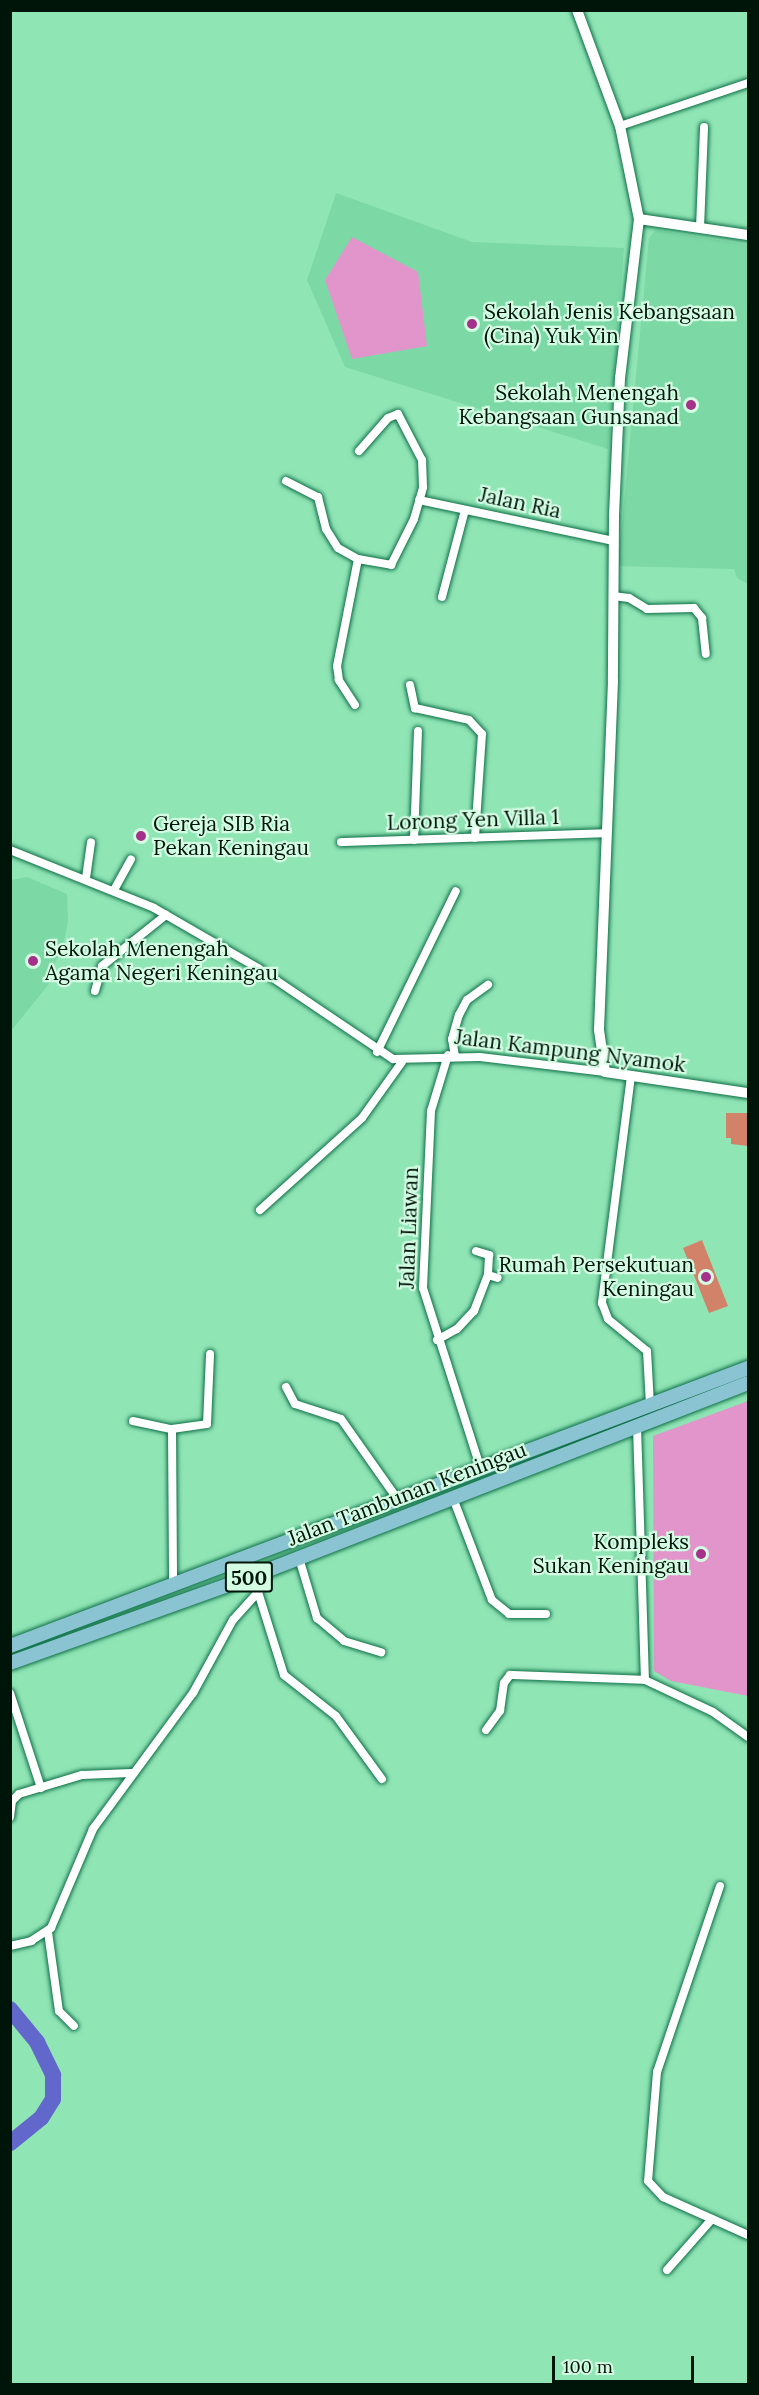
<!DOCTYPE html>
<html>
<head>
<meta charset="utf-8">
<style>
  body { margin:0 }
  #map { position:relative; width:759px; height:2395px; overflow:hidden; background:#90e5b5; font-family:Lora,serif }
  div>[style] { position:absolute }
  .built>* { inset:0; background:#7cd8a5 }
  .green>* { inset:0; background:#e295cb }
  .river>* { height:16px; margin:-8px; padding:0 8px; transform-origin:8px; border-radius:8px; background:#6267cb }
  .building>* { inset:0; background:#d28268 }
  .roads { filter:drop-shadow(0 0 2px #0d6f46) drop-shadow(0 0 2px #0d6f46) }
  .minor>* { height:8px; margin:-4px; padding:0 4px; transform-origin:4px; border-radius:4px; background:#fff }
  .tertiary>* { height:10px; margin:-5px; padding:0 5px; transform-origin:5px; border-radius:5px; background:#fff }
  .primary>* { height:14px; margin:-7px; padding:0 7px; transform-origin:7px; border-radius:7px; background:#8ac4d3 }
  .dots>* { width:16px; height:16px; translate:-50% -50%; box-sizing:border-box; border:3px solid #d3fce3; border-radius:50% }
  span { translate:-50% -50%; white-space:nowrap; text-align:center; line-height:1.15; -webkit-text-stroke:4.5px #d3fce3; paint-order:stroke }
  .shield-label span { padding:2px 4px; background:#d3fce3; border:2px solid; border-radius:4px; -webkit-text-stroke-width:0 }
  .shield-label { font-size:20px; color:#001509; font-weight:700 }
  .poi-label { font-size:21px; color:#001509 }
  .left { translate:0 -50%; text-align:left }
  .right { translate:-100% -50%; text-align:right }
  .street-label { font-size:21px; color:#001509 }
  .frame { position:absolute; inset:0; border:12px solid #001509; pointer-events:none }
  .scale { position:absolute; left:552px; top:2356px; width:142px; height:27px; box-sizing:border-box; border:3px solid #001509; border-top:0; padding-left:8px; font-size:18px; line-height:21px; white-space:nowrap; color:#001509; -webkit-text-stroke:4px #d3fce3; paint-order:stroke }
</style>
</head>
<body>
<div id="map">
  <div class="built">
    <div style="clip-path:polygon(336px 193px,472px 242px,624px 248px,608px 449px,345px 367px,307px 280px)"></div>
    <div style="clip-path:polygon(656px 230px,748px 245px,748px 584px,737px 578px,734px 569px,618px 566px,649px 238px)"></div>
    <div style="clip-path:polygon(27px 877px,67px 894px,68px 922px,63px 946px,49px 976px,53px 979px,11px 1031px,11px 880px)"></div>
  </div>
  <div class="green">
    <div style="clip-path:polygon(352px 237px,418px 272px,427px 346px,352px 359px,325px 280px)"></div>
    <div style="clip-path:polygon(748px 1401px,747px 1678px,748px 1696px,671px 1681px,654px 1671px,653px 1436px)"></div>
  </div>
  <div class="river">
    <div style="left:10px;top:2009px;width:43px;rotate:50.7deg"></div>
    <div style="left:37px;top:2042px;width:37px;rotate:64deg"></div>
    <div style="left:53px;top:2075px;width:24px;rotate:90deg"></div>
    <div style="left:53px;top:2099px;width:22px;rotate:122deg"></div>
    <div style="left:41px;top:2118px;width:40px;rotate:141deg"></div>
  </div>
  <div class="building">
    <div style="clip-path:polygon(726px 1113px,748px 1113px,748px 1146px,731px 1144px,731px 1138px,726px 1138px)"></div>
    <div style="clip-path:polygon(702px 1240px,728px 1306px,709px 1313px,683px 1248px)"></div>
  </div>
  <div class="roads">
    <div class="minor">
      <div style="left:620px;top:126px;width:135px;rotate:-18.6deg"></div>
      <div style="left:700px;top:228px;width:101px;rotate:-87.7deg"></div>
      <div style="left:286px;top:481px;width:36px;rotate:27deg"></div>
      <div style="left:318px;top:497px;width:33px;rotate:76deg"></div>
      <div style="left:326px;top:529px;width:22px;rotate:58deg"></div>
      <div style="left:338px;top:548px;width:23px;rotate:29deg"></div>
      <div style="left:358px;top:559px;width:34px;rotate:10deg"></div>
      <div style="left:391px;top:565px;width:51px;rotate:-63.4deg"></div>
      <div style="left:414px;top:519px;width:33px;rotate:-74deg"></div>
      <div style="left:423px;top:487px;width:27px;rotate:-92deg"></div>
      <div style="left:422px;top:460px;width:52px;rotate:-117.6deg"></div>
      <div style="left:398px;top:414px;width:11px;rotate:158deg"></div>
      <div style="left:388px;top:418px;width:44px;rotate:131.3deg"></div>
      <div style="left:419px;top:500px;width:199px;rotate:11.9deg"></div>
      <div style="left:613px;top:596px;width:16px;rotate:7deg"></div>
      <div style="left:629px;top:598px;width:21px;rotate:31deg"></div>
      <div style="left:647px;top:609px;width:47px;rotate:-1.2deg"></div>
      <div style="left:694px;top:608px;width:13px;rotate:51deg"></div>
      <div style="left:702px;top:618px;width:36px;rotate:84deg"></div>
      <div style="left:442px;top:597px;width:90px;rotate:-75.2deg"></div>
      <div style="left:410px;top:685px;width:24px;rotate:78deg"></div>
      <div style="left:415px;top:708px;width:55px;rotate:12.5deg"></div>
      <div style="left:469px;top:720px;width:19px;rotate:47deg"></div>
      <div style="left:482px;top:734px;width:104px;rotate:93.9deg"></div>
      <div style="left:355px;top:705px;width:30px;rotate:-123deg"></div>
      <div style="left:339px;top:680px;width:14px;rotate:-98deg"></div>
      <div style="left:337px;top:666px;width:109px;rotate:-78.9deg"></div>
      <div style="left:414px;top:840px;width:109px;rotate:-87.9deg"></div>
      <div style="left:341px;top:842px;width:266px;rotate:-1.9deg"></div>
      <div style="left:10px;top:850px;width:155px;rotate:21.9deg"></div>
      <div style="left:154px;top:908px;width:120px;rotate:30deg"></div>
      <div style="left:258px;top:968px;width:163px;rotate:34deg"></div>
      <div style="left:393px;top:1059px;width:87px;rotate:-1.3deg"></div>
      <div style="left:480px;top:1057px;width:126px;rotate:6.8deg"></div>
      <div style="left:86px;top:878px;width:36px;rotate:-82deg"></div>
      <div style="left:114px;top:890px;width:35px;rotate:-61deg"></div>
      <div style="left:95px;top:991px;width:26px;rotate:-74deg"></div>
      <div style="left:102px;top:966px;width:82px;rotate:-38.6deg"></div>
      <div style="left:377px;top:1052px;width:179px;rotate:-63.9deg"></div>
      <div style="left:448px;top:1055px;width:59px;rotate:106.9deg"></div>
      <div style="left:431px;top:1111px;width:177px;rotate:92.6deg"></div>
      <div style="left:423px;top:1288px;width:188px;rotate:72.3deg"></div>
      <div style="left:455px;top:1056px;width:17px;rotate:-100deg"></div>
      <div style="left:452px;top:1039px;width:25px;rotate:-74deg"></div>
      <div style="left:459px;top:1015px;width:17px;rotate:-62deg"></div>
      <div style="left:467px;top:1000px;width:26px;rotate:-36deg"></div>
      <div style="left:631px;top:1076px;width:229px;rotate:97.3deg"></div>
      <div style="left:602px;top:1303px;width:17px;rotate:69deg"></div>
      <div style="left:608px;top:1319px;width:50px;rotate:39.4deg"></div>
      <div style="left:647px;top:1351px;width:54px;rotate:86.8deg"></div>
      <div style="left:260px;top:1210px;width:137px;rotate:-42deg"></div>
      <div style="left:362px;top:1118px;width:69px;rotate:-54.5deg"></div>
      <div style="left:476px;top:1251px;width:14px;rotate:17deg"></div>
      <div style="left:489px;top:1255px;width:20px;rotate:93deg"></div>
      <div style="left:437px;top:1340px;width:23px;rotate:-29deg"></div>
      <div style="left:457px;top:1329px;width:25px;rotate:-47deg"></div>
      <div style="left:474px;top:1311px;width:39px;rotate:-69deg"></div>
      <div style="left:488px;top:1275px;width:10px;rotate:17deg"></div>
      <div style="left:286px;top:1387px;width:19px;rotate:62deg"></div>
      <div style="left:295px;top:1404px;width:48px;rotate:18.1deg"></div>
      <div style="left:341px;top:1419px;width:95px;rotate:54.8deg"></div>
      <div style="left:133px;top:1421px;width:40px;rotate:12deg"></div>
      <div style="left:172px;top:1429px;width:157px;rotate:89.6deg"></div>
      <div style="left:637px;top:1426px;width:254px;rotate:88.2deg"></div>
      <div style="left:645px;top:1680px;width:75px;rotate:25.2deg"></div>
      <div style="left:713px;top:1712px;width:43px;rotate:35.5deg"></div>
      <div style="left:172px;top:1429px;width:35px;rotate:-8deg"></div>
      <div style="left:207px;top:1424px;width:70px;rotate:-87.5deg"></div>
      <div style="left:453px;top:1498px;width:109px;rotate:69.1deg"></div>
      <div style="left:492px;top:1600px;width:22px;rotate:39deg"></div>
      <div style="left:509px;top:1614px;width:37px"></div>
      <div style="left:299px;top:1558px;width:63px;rotate:73.3deg"></div>
      <div style="left:317px;top:1618px;width:35px;rotate:40deg"></div>
      <div style="left:344px;top:1641px;width:39px;rotate:17deg"></div>
      <div style="left:258px;top:1592px;width:87px;rotate:72.6deg"></div>
      <div style="left:284px;top:1675px;width:66px;rotate:38.3deg"></div>
      <div style="left:336px;top:1716px;width:78px;rotate:53.9deg"></div>
      <div style="left:10px;top:1693px;width:100px;rotate:71.9deg"></div>
      <div style="left:486px;top:1730px;width:24px;rotate:-54deg"></div>
      <div style="left:500px;top:1711px;width:28px;rotate:-82deg"></div>
      <div style="left:504px;top:1683px;width:10px;rotate:-53deg"></div>
      <div style="left:510px;top:1675px;width:135px;rotate:2.1deg"></div>
      <div style="left:10px;top:1817px;width:16px;rotate:-83deg"></div>
      <div style="left:12px;top:1801px;width:10px;rotate:-45deg"></div>
      <div style="left:19px;top:1794px;width:66px;rotate:-16.8deg"></div>
      <div style="left:82px;top:1775px;width:49px;rotate:-2.3deg"></div>
      <div style="left:720px;top:1886px;width:196px;rotate:108.7deg"></div>
      <div style="left:657px;top:2072px;width:109px;rotate:94.7deg"></div>
      <div style="left:648px;top:2181px;width:22px;rotate:47deg"></div>
      <div style="left:663px;top:2197px;width:93px;rotate:24.1deg"></div>
      <div style="left:48px;top:1932px;width:80px;rotate:82.1deg"></div>
      <div style="left:59px;top:2011px;width:21px;rotate:45deg"></div>
      <div style="left:10px;top:1946px;width:22px;rotate:-13deg"></div>
      <div style="left:31px;top:1941px;width:24px;rotate:-33deg"></div>
      <div style="left:51px;top:1928px;width:108px;rotate:-67deg"></div>
      <div style="left:93px;top:1829px;width:169px;rotate:-53.7deg"></div>
      <div style="left:193px;top:1693px;width:83px;rotate:-61.3deg"></div>
      <div style="left:233px;top:1620px;width:38px;rotate:-48deg"></div>
      <div style="left:258px;top:1592px;width:18px;rotate:-90deg"></div>
      <div style="left:667px;top:2270px;width:68px;rotate:-48.6deg"></div>
    </div>
    <div class="tertiary">
      <div style="left:577px;top:10px;width:124px;rotate:69.7deg"></div>
      <div style="left:620px;top:126px;width:95px;rotate:78.5deg"></div>
      <div style="left:639px;top:219px;width:160px;rotate:96.8deg"></div>
      <div style="left:620px;top:378px;width:140px;rotate:92.5deg"></div>
      <div style="left:614px;top:518px;width:163px;rotate:90.4deg"></div>
      <div style="left:613px;top:681px;width:349px;rotate:92.3deg"></div>
      <div style="left:599px;top:1030px;width:42px;rotate:81.9deg"></div>
      <div style="left:605px;top:1072px;width:145px;rotate:8.4deg"></div>
      <div style="left:639px;top:219px;width:110px;rotate:8.4deg"></div>
    </div>
    <div class="primary">
      <div style="left:10px;top:1646px;width:789px;rotate:-20.64deg"></div>
      <div style="left:10px;top:1663px;width:263px;rotate:-19.7deg"></div>
      <div style="left:258px;top:1574px;width:526px;rotate:-21.3deg"></div>
    </div>
  </div>
  <div class="dots">
    <div style="left:472px;top:324px;background:#a5318b"></div>
    <div style="left:691px;top:405px;background:#a5318b"></div>
    <div style="left:141px;top:836px;background:#a5318b"></div>
    <div style="left:33px;top:961px;background:#a5318b"></div>
    <div style="left:706px;top:1277px;background:#a5318b"></div>
    <div style="left:701px;top:1554px;background:#a5318b"></div>
  </div>
  <div class="shield-label">
    <span style="left:249px;top:1577px">500</span>
  </div>
  <div class="poi-label">
    <span class="left" style="left:484px;top:324px">Sekolah Jenis Kebangsaan<br>(Cina) Yuk Yin</span>
    <span class="right" style="left:679px;top:405px">Sekolah Menengah<br>Kebangsaan Gunsanad</span>
    <span class="left" style="left:153px;top:836px">Gereja SIB Ria<br>Pekan Keningau</span>
    <span class="left" style="left:45px;top:961px">Sekolah Menengah<br>Agama Negeri Keningau</span>
    <span class="right" style="left:694px;top:1277px">Rumah Persekutuan<br>Keningau</span>
    <span class="right" style="left:689px;top:1554px">Kompleks<br>Sukan Keningau</span>
  </div>
  <div class="street-label">
    <span style="left:520px;top:503px;rotate:12deg">Jalan Ria</span>
    <span style="left:473px;top:820px;rotate:-2deg">Lorong Yen Villa 1</span>
    <span style="left:570px;top:1051px;rotate:7deg">Jalan Kampung Nyamok</span>
    <span style="left:409px;top:1228px;rotate:-88deg">Jalan Liawan</span>
    <span style="left:407px;top:1494px;rotate:-21deg">Jalan Tambunan Keningau</span>
  </div>
  <div class="frame"></div>
  <div class="scale">100 m</div>
</div>
</body>
</html>
